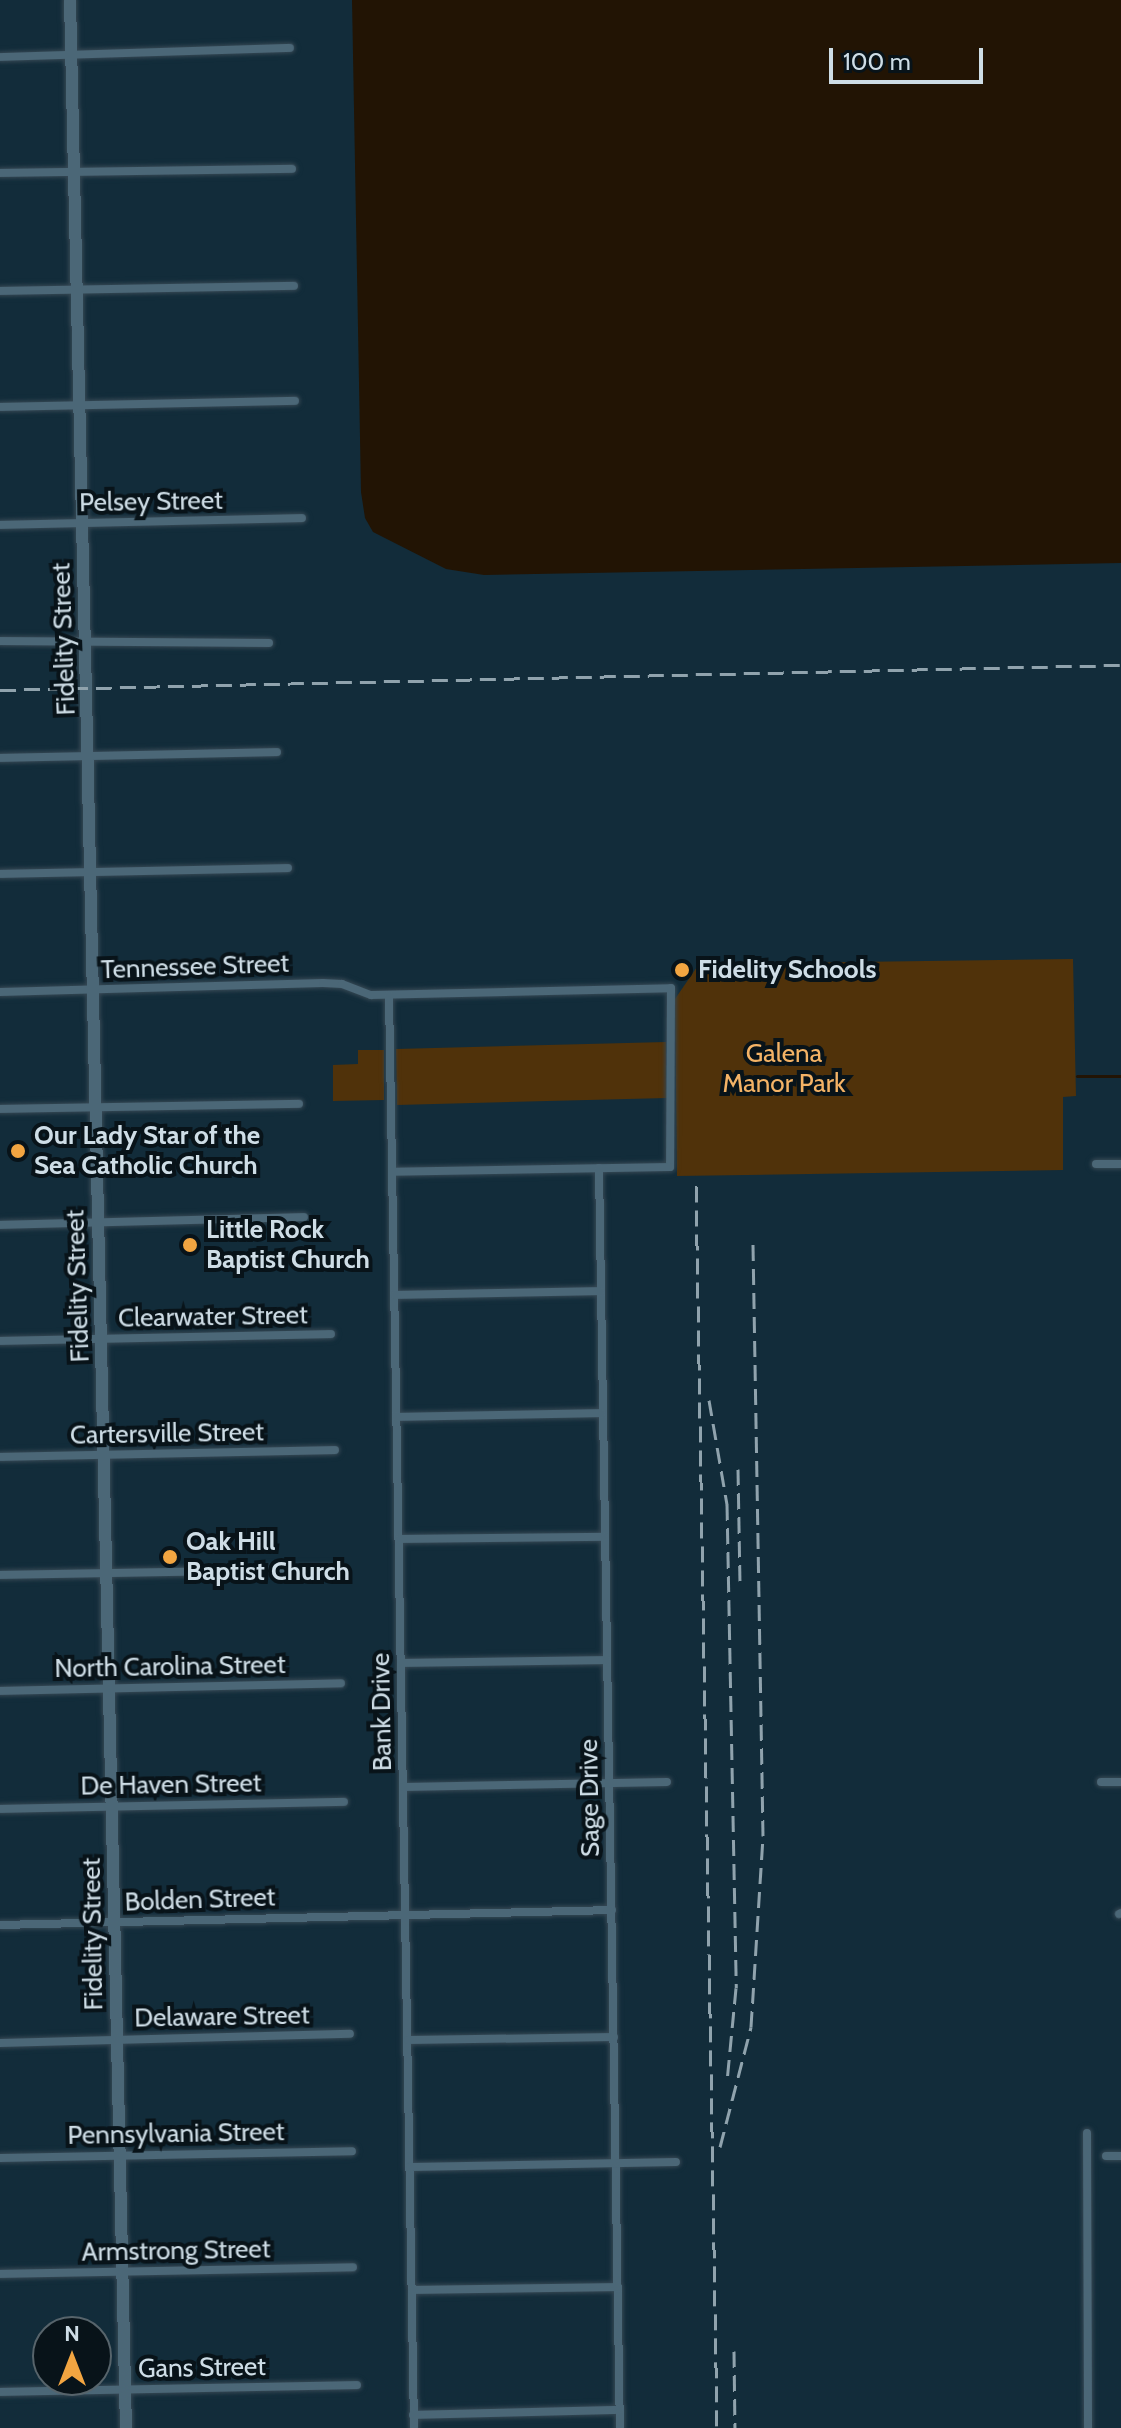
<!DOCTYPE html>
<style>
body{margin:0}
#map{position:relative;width:1121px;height:2428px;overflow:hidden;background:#122c3a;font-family:Cabin,sans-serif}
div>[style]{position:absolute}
.green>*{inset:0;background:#50320a}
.water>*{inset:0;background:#221404}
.stream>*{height:3px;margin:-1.5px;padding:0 1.5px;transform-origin:1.5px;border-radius:1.5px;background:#221404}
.roads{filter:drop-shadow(0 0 2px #364854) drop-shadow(0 0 2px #364854)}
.street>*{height:8px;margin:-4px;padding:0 4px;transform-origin:4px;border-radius:4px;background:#4b6777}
.secondary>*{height:12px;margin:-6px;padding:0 6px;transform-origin:6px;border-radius:6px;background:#4b6777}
.rail>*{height:3px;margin-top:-1.5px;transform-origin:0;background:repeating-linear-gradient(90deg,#90a3ad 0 16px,transparent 0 24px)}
.dots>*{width:22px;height:22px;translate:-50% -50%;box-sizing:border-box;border:4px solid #081319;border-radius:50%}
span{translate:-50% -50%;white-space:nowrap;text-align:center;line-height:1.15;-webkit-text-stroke:8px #081319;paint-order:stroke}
.street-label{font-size:26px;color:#cedde6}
.poi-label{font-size:26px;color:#cedde6;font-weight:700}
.left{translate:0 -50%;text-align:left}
.park-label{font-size:26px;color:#f4b366}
.north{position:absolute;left:32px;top:2316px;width:80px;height:80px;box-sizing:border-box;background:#081319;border:2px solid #57646b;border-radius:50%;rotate:0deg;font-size:22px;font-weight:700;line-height:32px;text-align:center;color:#cedde6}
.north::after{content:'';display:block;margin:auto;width:28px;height:36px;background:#f2a541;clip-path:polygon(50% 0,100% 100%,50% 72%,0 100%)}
.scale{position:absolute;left:829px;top:48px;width:154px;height:36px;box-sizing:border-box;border:4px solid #cedde6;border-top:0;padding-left:10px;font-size:24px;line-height:28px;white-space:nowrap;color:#cedde6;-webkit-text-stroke:6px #081319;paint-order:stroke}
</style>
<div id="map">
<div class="green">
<i style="clip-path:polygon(1073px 959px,1076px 1096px,1063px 1097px,1063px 1170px,677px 1176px,675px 999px,699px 964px)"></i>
<i style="clip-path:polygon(666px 1042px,667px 1098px,397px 1105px,396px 1049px)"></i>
<i style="clip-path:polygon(358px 1050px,384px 1050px,384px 1100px,333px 1101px,333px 1065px,358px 1064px)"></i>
</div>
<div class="water">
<i style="clip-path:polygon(352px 0,1121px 0,1121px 563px,484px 575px,446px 569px,373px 532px,365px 518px,361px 492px)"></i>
</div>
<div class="stream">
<i style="left:1077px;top:1076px;width:44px"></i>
</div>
<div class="roads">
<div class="street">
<i style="left:0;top:57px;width:290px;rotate:-1.8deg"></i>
<i style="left:0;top:173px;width:292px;rotate:-0.8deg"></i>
<i style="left:0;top:291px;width:294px;rotate:-1deg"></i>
<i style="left:0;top:407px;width:295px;rotate:-1.2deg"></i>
<i style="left:0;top:525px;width:302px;rotate:-1.3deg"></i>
<i style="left:0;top:641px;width:269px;rotate:0.4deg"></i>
<i style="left:0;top:758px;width:277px;rotate:-1.2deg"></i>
<i style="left:0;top:874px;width:288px;rotate:-1.2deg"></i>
<i style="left:0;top:992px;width:323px;rotate:-1.6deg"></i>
<i style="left:323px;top:983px;width:19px;rotate:3deg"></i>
<i style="left:342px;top:984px;width:31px;rotate:21deg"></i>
<i style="left:371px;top:995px;width:300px;rotate:-1.3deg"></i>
<i style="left:671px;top:988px;width:179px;rotate:90.3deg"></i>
<i style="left:670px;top:1167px;width:277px;rotate:179deg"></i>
<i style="left:389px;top:995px;width:1433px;rotate:89deg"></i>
<i style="left:0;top:1109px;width:299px;rotate:-1deg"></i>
<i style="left:1096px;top:1164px;width:25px"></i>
<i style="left:599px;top:1168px;width:1260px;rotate:89.05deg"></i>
<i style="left:0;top:1225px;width:304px;rotate:-1.5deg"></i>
<i style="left:395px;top:1295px;width:206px;rotate:-1.1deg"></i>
<i style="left:0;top:1341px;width:331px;rotate:-1.2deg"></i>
<i style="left:396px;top:1417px;width:206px;rotate:-1.1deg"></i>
<i style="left:0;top:1457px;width:335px;rotate:-1.2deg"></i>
<i style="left:399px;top:1539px;width:206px;rotate:-0.6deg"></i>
<i style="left:0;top:1575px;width:338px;rotate:-1deg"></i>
<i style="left:401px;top:1663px;width:206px;rotate:-0.8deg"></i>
<i style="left:0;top:1691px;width:341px;rotate:-1.3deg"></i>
<i style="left:1101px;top:1782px;width:20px"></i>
<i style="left:403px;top:1787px;width:264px;rotate:-1.1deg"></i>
<i style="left:0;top:1809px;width:344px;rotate:-1.2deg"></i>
<i style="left:1119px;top:1914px;width:2px;rotate:-27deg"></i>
<i style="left:0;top:1925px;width:612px;rotate:-1.4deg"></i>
<i style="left:408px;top:2040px;width:206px;rotate:-0.8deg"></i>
<i style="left:0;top:2043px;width:350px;rotate:-1.5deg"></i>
<i style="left:1087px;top:2133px;width:295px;rotate:89.8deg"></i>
<i style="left:1106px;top:2156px;width:15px"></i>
<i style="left:0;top:2158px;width:352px;rotate:-1.1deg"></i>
<i style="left:410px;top:2167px;width:266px;rotate:-1.1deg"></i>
<i style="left:0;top:2274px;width:353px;rotate:-1.1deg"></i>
<i style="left:412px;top:2290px;width:206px;rotate:-0.8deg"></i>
<i style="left:0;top:2392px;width:357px;rotate:-1.1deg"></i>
<i style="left:413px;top:2415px;width:207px;rotate:-1.4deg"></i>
</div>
<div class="secondary">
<i style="left:70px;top:0;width:2429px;rotate:88.68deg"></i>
</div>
</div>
<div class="rail">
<i style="left:0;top:690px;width:1121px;rotate:-1.28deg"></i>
<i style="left:696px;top:1186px;width:1242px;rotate:89.03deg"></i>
<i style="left:709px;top:1400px;width:106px;rotate:80.2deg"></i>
<i style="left:727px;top:1504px;width:484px;rotate:88.9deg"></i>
<i style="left:736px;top:1988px;width:93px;rotate:95.5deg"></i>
<i style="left:738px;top:1469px;width:112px;rotate:89deg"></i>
<i style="left:720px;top:2147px;width:124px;rotate:-75.5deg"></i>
<i style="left:751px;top:2027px;width:191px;rotate:-86.4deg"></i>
<i style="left:763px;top:1836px;width:592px;rotate:-90.97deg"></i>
<i style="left:734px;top:2351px;width:77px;rotate:89.3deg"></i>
</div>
<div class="dots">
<i style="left:682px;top:970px;background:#f2a541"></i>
<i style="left:18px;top:1151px;background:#f2a541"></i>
<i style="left:190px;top:1245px;background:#f2a541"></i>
<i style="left:170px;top:1557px;background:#f2a541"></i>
</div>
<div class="street-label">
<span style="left:151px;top:502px;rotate:-1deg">Pelsey Street</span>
<span style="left:64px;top:639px;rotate:-92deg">Fidelity Street</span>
<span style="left:195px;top:967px;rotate:-2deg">Tennessee Street</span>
<span style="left:78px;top:1286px;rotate:-92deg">Fidelity Street</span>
<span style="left:213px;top:1317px;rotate:-1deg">Clearwater Street</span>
<span style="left:167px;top:1434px;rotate:-1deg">Cartersville Street</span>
<span style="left:170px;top:1667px;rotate:-1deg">North Carolina Street</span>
<span style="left:382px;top:1712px;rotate:-91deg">Bank Drive</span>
<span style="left:171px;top:1785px;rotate:-1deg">De Haven Street</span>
<span style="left:590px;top:1798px;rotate:-91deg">Sage Drive</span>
<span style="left:200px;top:1900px;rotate:-2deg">Bolden Street</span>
<span style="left:93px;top:1934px;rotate:-91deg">Fidelity Street</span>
<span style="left:222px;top:2017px;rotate:-1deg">Delaware Street</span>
<span style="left:176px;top:2134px;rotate:-1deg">Pennsylvania Street</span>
<span style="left:176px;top:2251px;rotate:-1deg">Armstrong Street</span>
<span style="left:202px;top:2368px;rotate:-1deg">Gans Street</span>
</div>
<div class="poi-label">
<span class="left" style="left:698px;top:970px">Fidelity Schools</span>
<span class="left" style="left:34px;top:1151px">Our Lady Star of the<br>Sea Catholic Church</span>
<span class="left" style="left:206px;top:1245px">Little Rock<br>Baptist Church</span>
<span class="left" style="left:186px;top:1557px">Oak Hill<br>Baptist Church</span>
</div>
<div class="park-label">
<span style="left:784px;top:1069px">Galena<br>Manor Park</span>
</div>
<div class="north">N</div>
<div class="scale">100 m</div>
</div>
